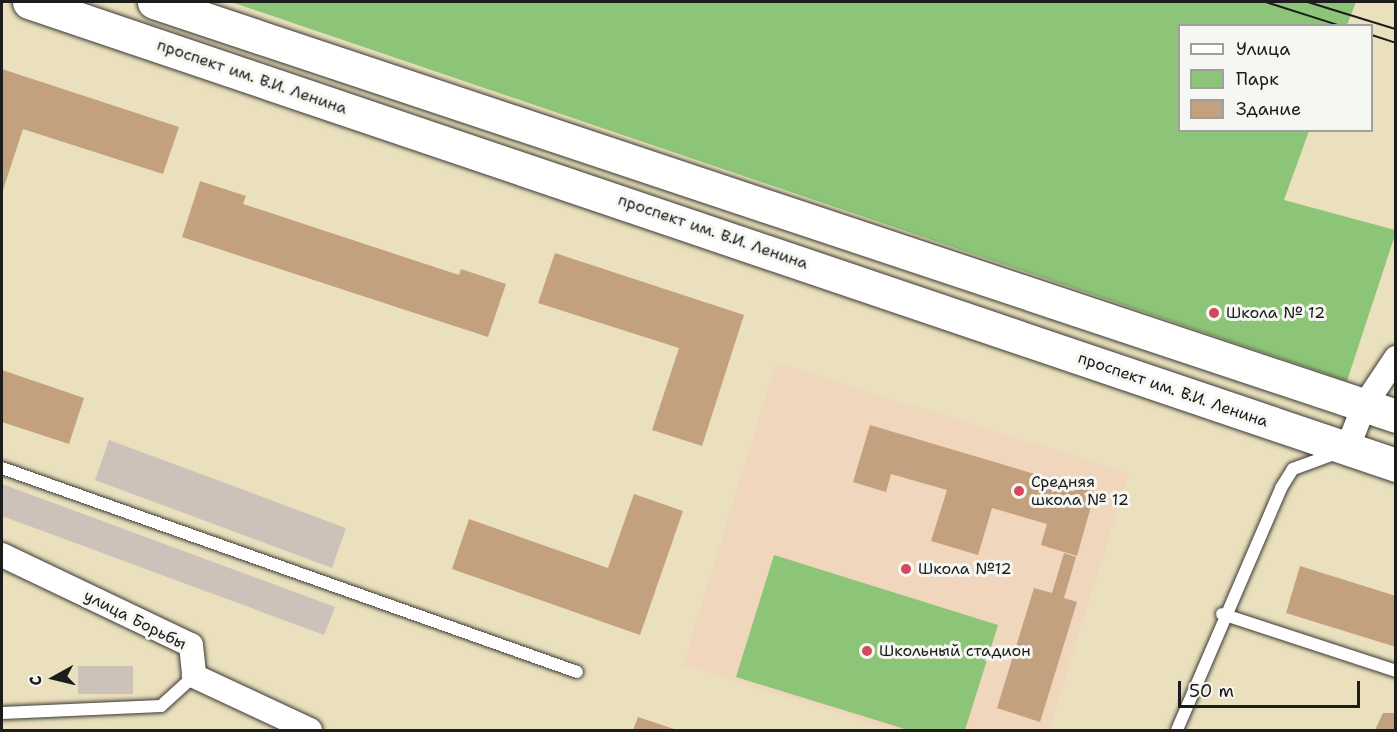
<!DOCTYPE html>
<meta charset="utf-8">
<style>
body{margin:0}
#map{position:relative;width:1397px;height:732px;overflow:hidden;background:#eae0bd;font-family:"Shantell Sans",sans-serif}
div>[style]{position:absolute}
.built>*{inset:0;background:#efd6bc}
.industrial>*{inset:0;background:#cdc2b9}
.green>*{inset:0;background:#8dc578}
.building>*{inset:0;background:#c4a17e}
.roads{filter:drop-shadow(0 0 2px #3b3934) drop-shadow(0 0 2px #3b3934)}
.lane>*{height:12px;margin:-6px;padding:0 6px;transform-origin:6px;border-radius:6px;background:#fff}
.street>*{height:24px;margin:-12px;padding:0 12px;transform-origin:12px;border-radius:12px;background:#fff}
.primary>*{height:33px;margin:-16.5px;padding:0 16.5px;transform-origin:16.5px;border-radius:16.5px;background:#fff}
.tram>*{height:1.5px;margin:-0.75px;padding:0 0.75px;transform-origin:0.75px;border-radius:0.75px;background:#1c1c1c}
.dots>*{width:16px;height:16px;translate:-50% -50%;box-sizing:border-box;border:3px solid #f6f6f2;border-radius:50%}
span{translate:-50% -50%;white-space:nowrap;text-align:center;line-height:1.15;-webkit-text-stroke:6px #f6f6f2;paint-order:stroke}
.street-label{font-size:16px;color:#1c1c1c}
.poi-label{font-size:16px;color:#1c1c1c}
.left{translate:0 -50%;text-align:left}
.frame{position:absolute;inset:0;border:3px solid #1c1c1c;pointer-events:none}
.legend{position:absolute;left:1178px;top:24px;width:195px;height:108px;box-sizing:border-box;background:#f6f6f2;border:2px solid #9f9f9c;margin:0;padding:8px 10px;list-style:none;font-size:18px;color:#1c1c1c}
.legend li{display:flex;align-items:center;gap:12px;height:30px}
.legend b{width:30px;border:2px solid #9f9f9c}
.north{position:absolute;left:24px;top:648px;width:60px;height:60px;-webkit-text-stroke:4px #f6f6f2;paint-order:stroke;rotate:262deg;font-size:16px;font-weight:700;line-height:24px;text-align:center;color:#1c1c1c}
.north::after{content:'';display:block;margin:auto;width:21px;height:27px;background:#1c1c1c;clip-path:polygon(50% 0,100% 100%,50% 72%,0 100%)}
.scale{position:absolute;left:1178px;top:681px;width:182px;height:27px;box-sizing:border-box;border:3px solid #1c1c1c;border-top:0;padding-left:8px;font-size:18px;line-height:21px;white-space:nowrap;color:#1c1c1c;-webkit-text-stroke:4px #f6f6f2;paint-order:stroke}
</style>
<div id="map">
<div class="built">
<i style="clip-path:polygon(776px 363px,1129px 473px,1049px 730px,894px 730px,683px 665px)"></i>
</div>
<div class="industrial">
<i style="clip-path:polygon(109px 440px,346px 528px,332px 568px,95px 480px)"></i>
<i style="clip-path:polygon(2px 484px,335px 607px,324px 635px,2px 516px)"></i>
<i style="clip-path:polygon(78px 666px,133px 666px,133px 694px,78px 694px)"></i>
</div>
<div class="green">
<i style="clip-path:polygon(231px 2px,1356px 2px,1347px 25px,1180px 26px,1180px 130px,1309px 131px,1284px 200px,1395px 230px,1395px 235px,1347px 381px)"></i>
<i style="clip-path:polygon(774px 555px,998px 625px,965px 730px,908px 730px,736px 677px)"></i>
</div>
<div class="building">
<i style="clip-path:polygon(2px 69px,179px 127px,163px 174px,23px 129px,2px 193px)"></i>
<i style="clip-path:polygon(200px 181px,246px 196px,243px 204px,459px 275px,461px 269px,506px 284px,488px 337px,182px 237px)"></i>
<i style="clip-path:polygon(555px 253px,744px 315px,702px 446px,652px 430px,679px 348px,538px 303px)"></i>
<i style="clip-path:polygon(2px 370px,84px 398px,69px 444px,2px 422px)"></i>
<i style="clip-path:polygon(870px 425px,1095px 492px,1077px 556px,1041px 545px,1047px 524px,992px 508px,978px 555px,931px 541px,947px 490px,891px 474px,886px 492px,853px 482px)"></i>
<i style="clip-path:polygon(634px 494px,683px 511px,640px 635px,452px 569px,469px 519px,608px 568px)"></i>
<i style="clip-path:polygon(1064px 553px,1076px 557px,1064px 598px,1077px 602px,1040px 722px,997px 708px,1034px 588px,1052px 593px)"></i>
<i style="clip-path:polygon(1300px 566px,1396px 596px,1396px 647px,1286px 613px)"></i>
<i style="clip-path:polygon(1383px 713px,1396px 713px,1396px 730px,1375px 730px)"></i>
<i style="clip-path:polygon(638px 717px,677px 730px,633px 730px)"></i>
</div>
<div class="roads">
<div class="lane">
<i style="left:2px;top:468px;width:610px;rotate:19.53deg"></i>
<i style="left:1222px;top:614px;width:183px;rotate:18.1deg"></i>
<i style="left:2px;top:713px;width:159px;rotate:-2.5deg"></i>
<i style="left:161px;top:706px;width:45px;rotate:-42.3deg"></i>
<i style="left:1177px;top:730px;width:263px;rotate:-66.7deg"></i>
<i style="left:1281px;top:488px;width:22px;rotate:-58deg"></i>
<i style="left:1293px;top:469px;width:47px;rotate:-20deg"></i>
</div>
<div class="street">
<i style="left:1347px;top:449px;width:46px;rotate:-68.4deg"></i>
<i style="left:1364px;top:406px;width:58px;rotate:-56.3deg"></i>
<i style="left:2px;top:555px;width:209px;rotate:25.5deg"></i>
<i style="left:191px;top:645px;width:31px;rotate:84deg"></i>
<i style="left:194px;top:676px;width:128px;rotate:25deg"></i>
</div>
<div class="primary">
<i style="left:29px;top:2px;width:1443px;rotate:18.71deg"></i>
<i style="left:154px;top:2px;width:1309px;rotate:18.43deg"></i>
</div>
</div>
<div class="tram">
<i style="left:1266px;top:2px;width:79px;rotate:17.7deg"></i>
<i style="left:1308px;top:2px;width:92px;rotate:17.1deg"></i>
<i style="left:1372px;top:35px;width:25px;rotate:18deg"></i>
</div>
<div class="dots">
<i style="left:1214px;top:313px;background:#d1495b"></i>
<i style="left:1019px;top:491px;background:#d1495b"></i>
<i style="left:906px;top:569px;background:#d1495b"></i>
<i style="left:867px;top:651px;background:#d1495b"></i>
</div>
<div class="street-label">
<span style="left:252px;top:77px;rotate:19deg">проспект им. В.И. Ленина</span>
<span style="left:713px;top:232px;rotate:19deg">проспект им. В.И. Ленина</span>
<span style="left:1173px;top:390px;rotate:19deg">проспект им. В.И. Ленина</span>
<span style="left:135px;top:620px;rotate:27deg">улица Борьбы</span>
</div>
<div class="poi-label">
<span class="left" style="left:1226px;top:313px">Школа № 12</span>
<span class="left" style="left:1031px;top:491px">Средняя<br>школа № 12</span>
<span class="left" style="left:918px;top:569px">Школа №12</span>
<span class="left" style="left:879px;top:651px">Школьный стадион</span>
</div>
<div class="frame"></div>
<ul class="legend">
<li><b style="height:8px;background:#fff"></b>Улица</li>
<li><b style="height:16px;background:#8dc578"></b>Парк</li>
<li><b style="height:16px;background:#c4a17e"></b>Здание</li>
</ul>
<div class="north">С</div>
<div class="scale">50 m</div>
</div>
